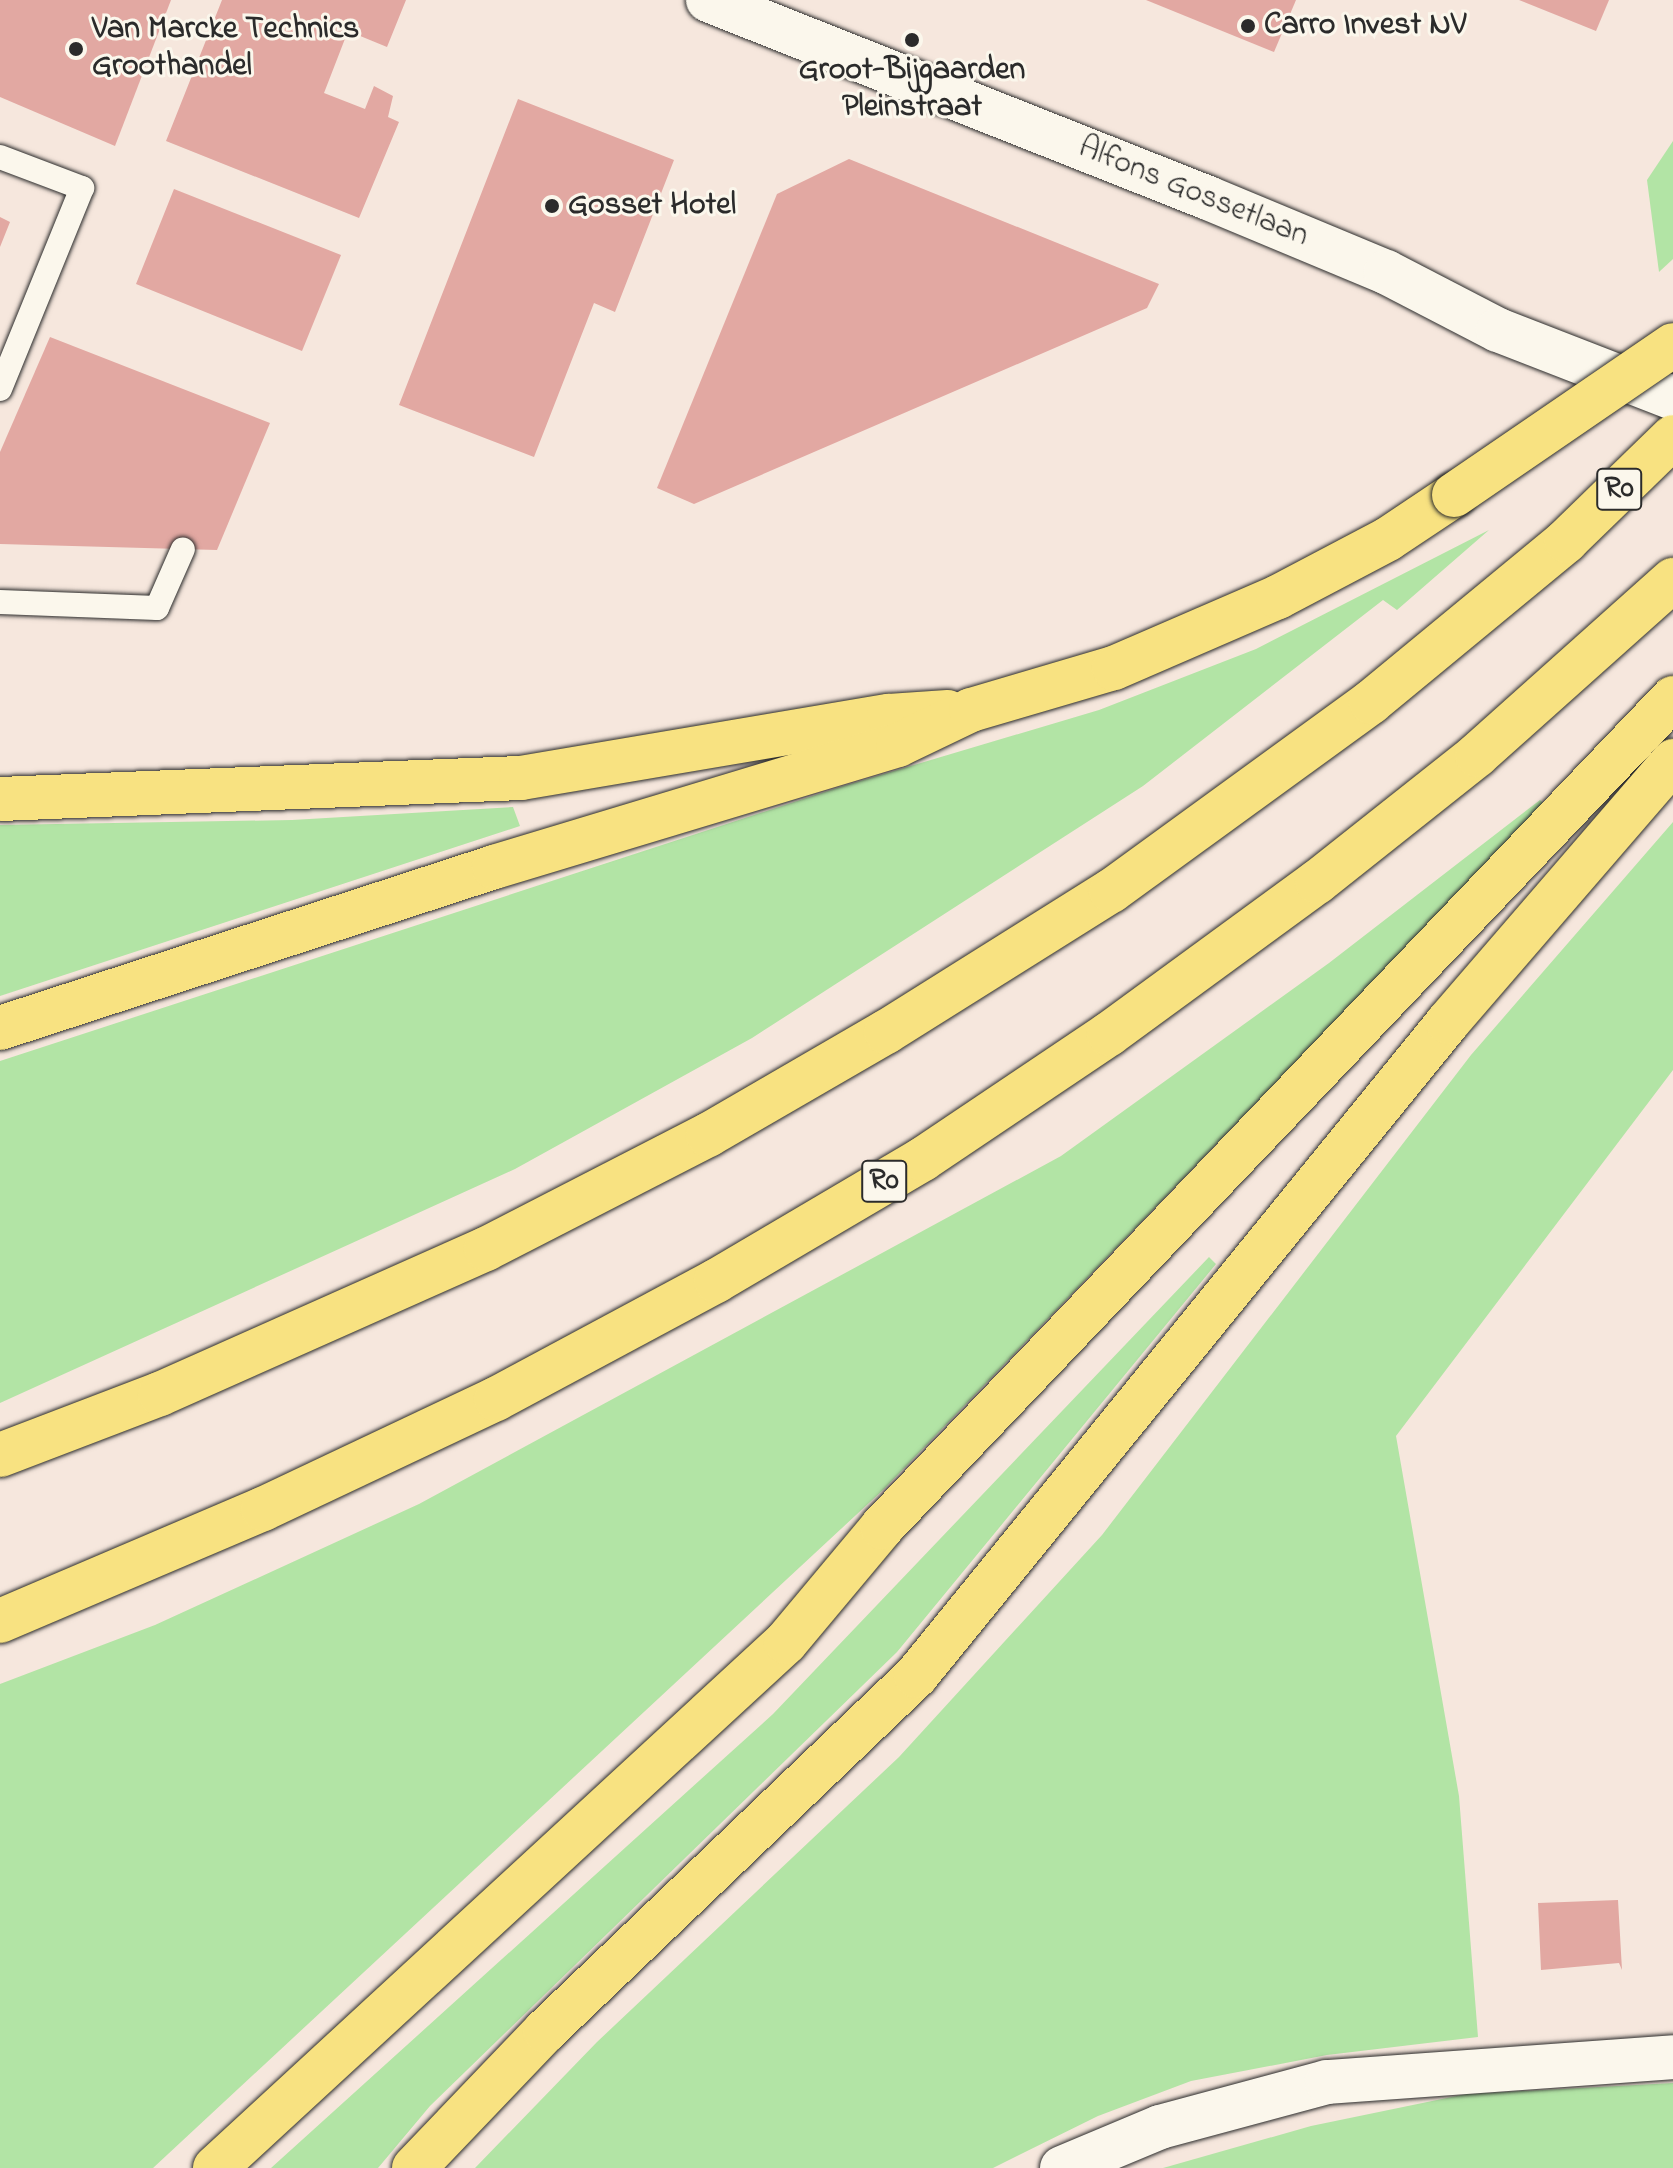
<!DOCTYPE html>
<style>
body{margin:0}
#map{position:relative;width:1673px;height:2168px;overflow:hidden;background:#f6e7dd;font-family:"Indie Flower",sans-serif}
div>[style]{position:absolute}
.green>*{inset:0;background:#b2e4a5}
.building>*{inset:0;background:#e2a8a2}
.roads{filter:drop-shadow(0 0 2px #2b2b2b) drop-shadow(0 0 2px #2b2b2b)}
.service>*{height:24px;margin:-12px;padding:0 12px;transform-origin:12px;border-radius:12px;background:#fbf7ec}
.minor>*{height:44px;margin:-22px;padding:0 22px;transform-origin:22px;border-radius:22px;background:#fbf7ec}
.tertiary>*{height:44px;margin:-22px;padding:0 22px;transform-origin:22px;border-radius:22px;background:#fbf7ec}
.motorway>*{height:44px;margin:-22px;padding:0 22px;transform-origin:22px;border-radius:22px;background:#f8e281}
.bridges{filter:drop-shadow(0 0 2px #2b2b2b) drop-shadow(0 0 2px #2b2b2b)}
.motorway-bridge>*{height:44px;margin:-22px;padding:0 22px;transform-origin:22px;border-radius:22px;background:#f8e281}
.dots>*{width:22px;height:22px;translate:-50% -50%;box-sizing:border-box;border:4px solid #fbf7ec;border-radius:50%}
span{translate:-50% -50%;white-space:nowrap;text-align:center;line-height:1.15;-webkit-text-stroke:6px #fbf7ec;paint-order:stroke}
.shield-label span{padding:2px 6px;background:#fbf7ec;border:2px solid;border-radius:6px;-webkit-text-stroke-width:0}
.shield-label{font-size:30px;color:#2b2b2b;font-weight:700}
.poi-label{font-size:32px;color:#2b2b2b;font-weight:700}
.left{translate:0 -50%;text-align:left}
.street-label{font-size:32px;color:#2b2b2b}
</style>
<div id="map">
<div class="green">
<i style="clip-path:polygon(1673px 141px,1673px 259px,1659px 272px,1647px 180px)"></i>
<i style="clip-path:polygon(1489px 530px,1397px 610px,1383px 600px,1143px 786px,752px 1038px,515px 1169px,0 1403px,0 1061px,840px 787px,1099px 710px,1256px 649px)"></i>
<i style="clip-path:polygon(1540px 800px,1544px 804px,884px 1489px,153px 2168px,0 2168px,0 1684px,155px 1625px,419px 1504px,1061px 1156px,1329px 963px)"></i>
<i style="clip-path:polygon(513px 807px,520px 826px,0 996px,0 825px,292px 820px)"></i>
<i style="clip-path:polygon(1673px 822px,1673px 1070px,1396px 1436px,1459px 1796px,1478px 2037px,1327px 2055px,1191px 2081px,1098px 2116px,993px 2168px,475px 2168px,597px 2042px,899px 1757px,1102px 1535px,1471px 1055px)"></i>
<i style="clip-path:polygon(1209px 1257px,1216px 1264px,897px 1652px,430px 2106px,378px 2168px,271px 2168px,773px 1714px)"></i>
<i style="clip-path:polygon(1673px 2083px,1673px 2168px,1163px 2168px,1311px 2126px,1466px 2094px)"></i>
</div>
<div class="building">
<i style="clip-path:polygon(0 0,171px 0,115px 146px,0 97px)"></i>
<i style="clip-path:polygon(222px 0,406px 0,387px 47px,348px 31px,324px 93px,365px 109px,374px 86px,393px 96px,388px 117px,399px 122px,359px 218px,166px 141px)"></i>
<i style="clip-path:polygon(1146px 0,1296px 0,1274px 52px)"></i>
<i style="clip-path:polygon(1519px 0,1609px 0,1596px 31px)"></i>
<i style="clip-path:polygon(518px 99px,674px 160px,615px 312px,594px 303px,534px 457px,399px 405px)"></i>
<i style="clip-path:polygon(849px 159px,1159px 284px,1147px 308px,694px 504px,657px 488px,777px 194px)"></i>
<i style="clip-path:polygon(174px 189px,341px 255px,302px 351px,136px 284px)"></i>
<i style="clip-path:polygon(0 217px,10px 222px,0 247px)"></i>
<i style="clip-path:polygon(50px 337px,270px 423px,217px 550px,0 544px,0 452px)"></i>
<i style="clip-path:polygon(1618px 1900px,1622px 1970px,1619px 1963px,1541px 1970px,1538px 1903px)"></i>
</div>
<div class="roads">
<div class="service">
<i style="left:0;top:157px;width:88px;rotate:20.7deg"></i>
<i style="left:82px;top:188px;width:217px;rotate:112.2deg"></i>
<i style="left:0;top:602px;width:157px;rotate:2.2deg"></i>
<i style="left:157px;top:608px;width:64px;rotate:-66.2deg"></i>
</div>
<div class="minor">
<i style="left:1062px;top:2168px;width:106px;rotate:-22.7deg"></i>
<i style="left:1160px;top:2127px;width:173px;rotate:-15.1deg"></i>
<i style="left:1327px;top:2082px;width:347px;rotate:-4.1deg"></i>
</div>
<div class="tertiary">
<i style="left:708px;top:0;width:538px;rotate:21.6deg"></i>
<i style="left:1208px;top:198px;width:193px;rotate:22.6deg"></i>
<i style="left:1386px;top:272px;width:126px;rotate:27.4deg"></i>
<i style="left:1498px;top:330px;width:188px;rotate:21.2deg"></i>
</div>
<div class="motorway">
<i style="left:0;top:799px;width:521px;rotate:-2.31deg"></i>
<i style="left:521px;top:778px;width:373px;rotate:-9.6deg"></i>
<i style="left:889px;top:716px;width:59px;rotate:-3.9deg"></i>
<i style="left:0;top:1028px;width:520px;rotate:-18.05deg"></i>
<i style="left:494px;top:867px;width:422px;rotate:-16.8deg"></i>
<i style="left:898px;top:745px;width:81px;rotate:-25.6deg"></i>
<i style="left:971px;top:710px;width:149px;rotate:-16.4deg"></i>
<i style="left:1114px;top:668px;width:179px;rotate:-23.4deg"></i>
<i style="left:1278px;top:597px;width:124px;rotate:-27.8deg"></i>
<i style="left:1388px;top:539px;width:79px;rotate:-33.7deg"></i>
<i style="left:0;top:1455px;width:171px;rotate:-20.9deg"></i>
<i style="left:160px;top:1394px;width:357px;rotate:-24deg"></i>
<i style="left:486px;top:1249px;width:250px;rotate:-27.2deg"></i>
<i style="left:708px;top:1135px;width:206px;rotate:-30.1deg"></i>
<i style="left:886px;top:1032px;width:266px;rotate:-32.1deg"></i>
<i style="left:1111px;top:891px;width:321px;rotate:-36deg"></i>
<i style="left:1371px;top:702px;width:253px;rotate:-39.5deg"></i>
<i style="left:1566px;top:541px;width:149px;rotate:-44.2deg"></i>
<i style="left:0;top:1621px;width:286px;rotate:-23.1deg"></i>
<i style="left:263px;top:1509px;width:258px;rotate:-25.3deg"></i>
<i style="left:496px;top:1399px;width:250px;rotate:-28.2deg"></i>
<i style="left:716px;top:1281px;width:240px;rotate:-30.5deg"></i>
<i style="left:923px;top:1159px;width:224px;rotate:-33.9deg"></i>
<i style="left:1109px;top:1034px;width:258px;rotate:-36.2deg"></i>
<i style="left:1317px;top:882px;width:204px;rotate:-38.4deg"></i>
<i style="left:1477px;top:755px;width:263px;rotate:-41.8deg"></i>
<i style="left:215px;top:2168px;width:776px;rotate:-42.65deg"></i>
<i style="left:786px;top:1642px;width:150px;rotate:-50.1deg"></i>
<i style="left:882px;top:1527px;width:1146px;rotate:-46.34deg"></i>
<i style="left:414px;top:2168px;width:190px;rotate:-46.3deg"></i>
<i style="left:545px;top:2031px;width:513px;rotate:-43.74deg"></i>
<i style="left:916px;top:1676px;width:843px;rotate:-50.87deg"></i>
<i style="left:1448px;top:1022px;width:345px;rotate:-49.2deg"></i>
</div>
</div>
<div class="bridges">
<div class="motorway-bridge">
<i style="left:1454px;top:495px;width:265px;rotate:-34.4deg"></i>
</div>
</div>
<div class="dots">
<i style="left:1248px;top:26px;background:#2b2b2b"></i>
<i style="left:912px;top:40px;background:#2b2b2b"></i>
<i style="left:76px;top:49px;background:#2b2b2b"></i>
<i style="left:552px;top:206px;background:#2b2b2b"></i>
</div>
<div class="shield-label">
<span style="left:1619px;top:489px">R0</span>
<span style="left:884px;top:1181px">R0</span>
</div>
<div class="poi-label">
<span class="left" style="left:1264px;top:26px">Carro Invest NV</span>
<span class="left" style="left:92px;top:49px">Van Marcke Technics<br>Groothandel</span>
<span style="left:912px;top:90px">Groot-Bijgaarden<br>Pleinstraat</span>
<span class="left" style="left:568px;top:206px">Gosset Hotel</span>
</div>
<div class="street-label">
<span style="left:1193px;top:193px;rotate:22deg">Alfons Gossetlaan</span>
</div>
</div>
